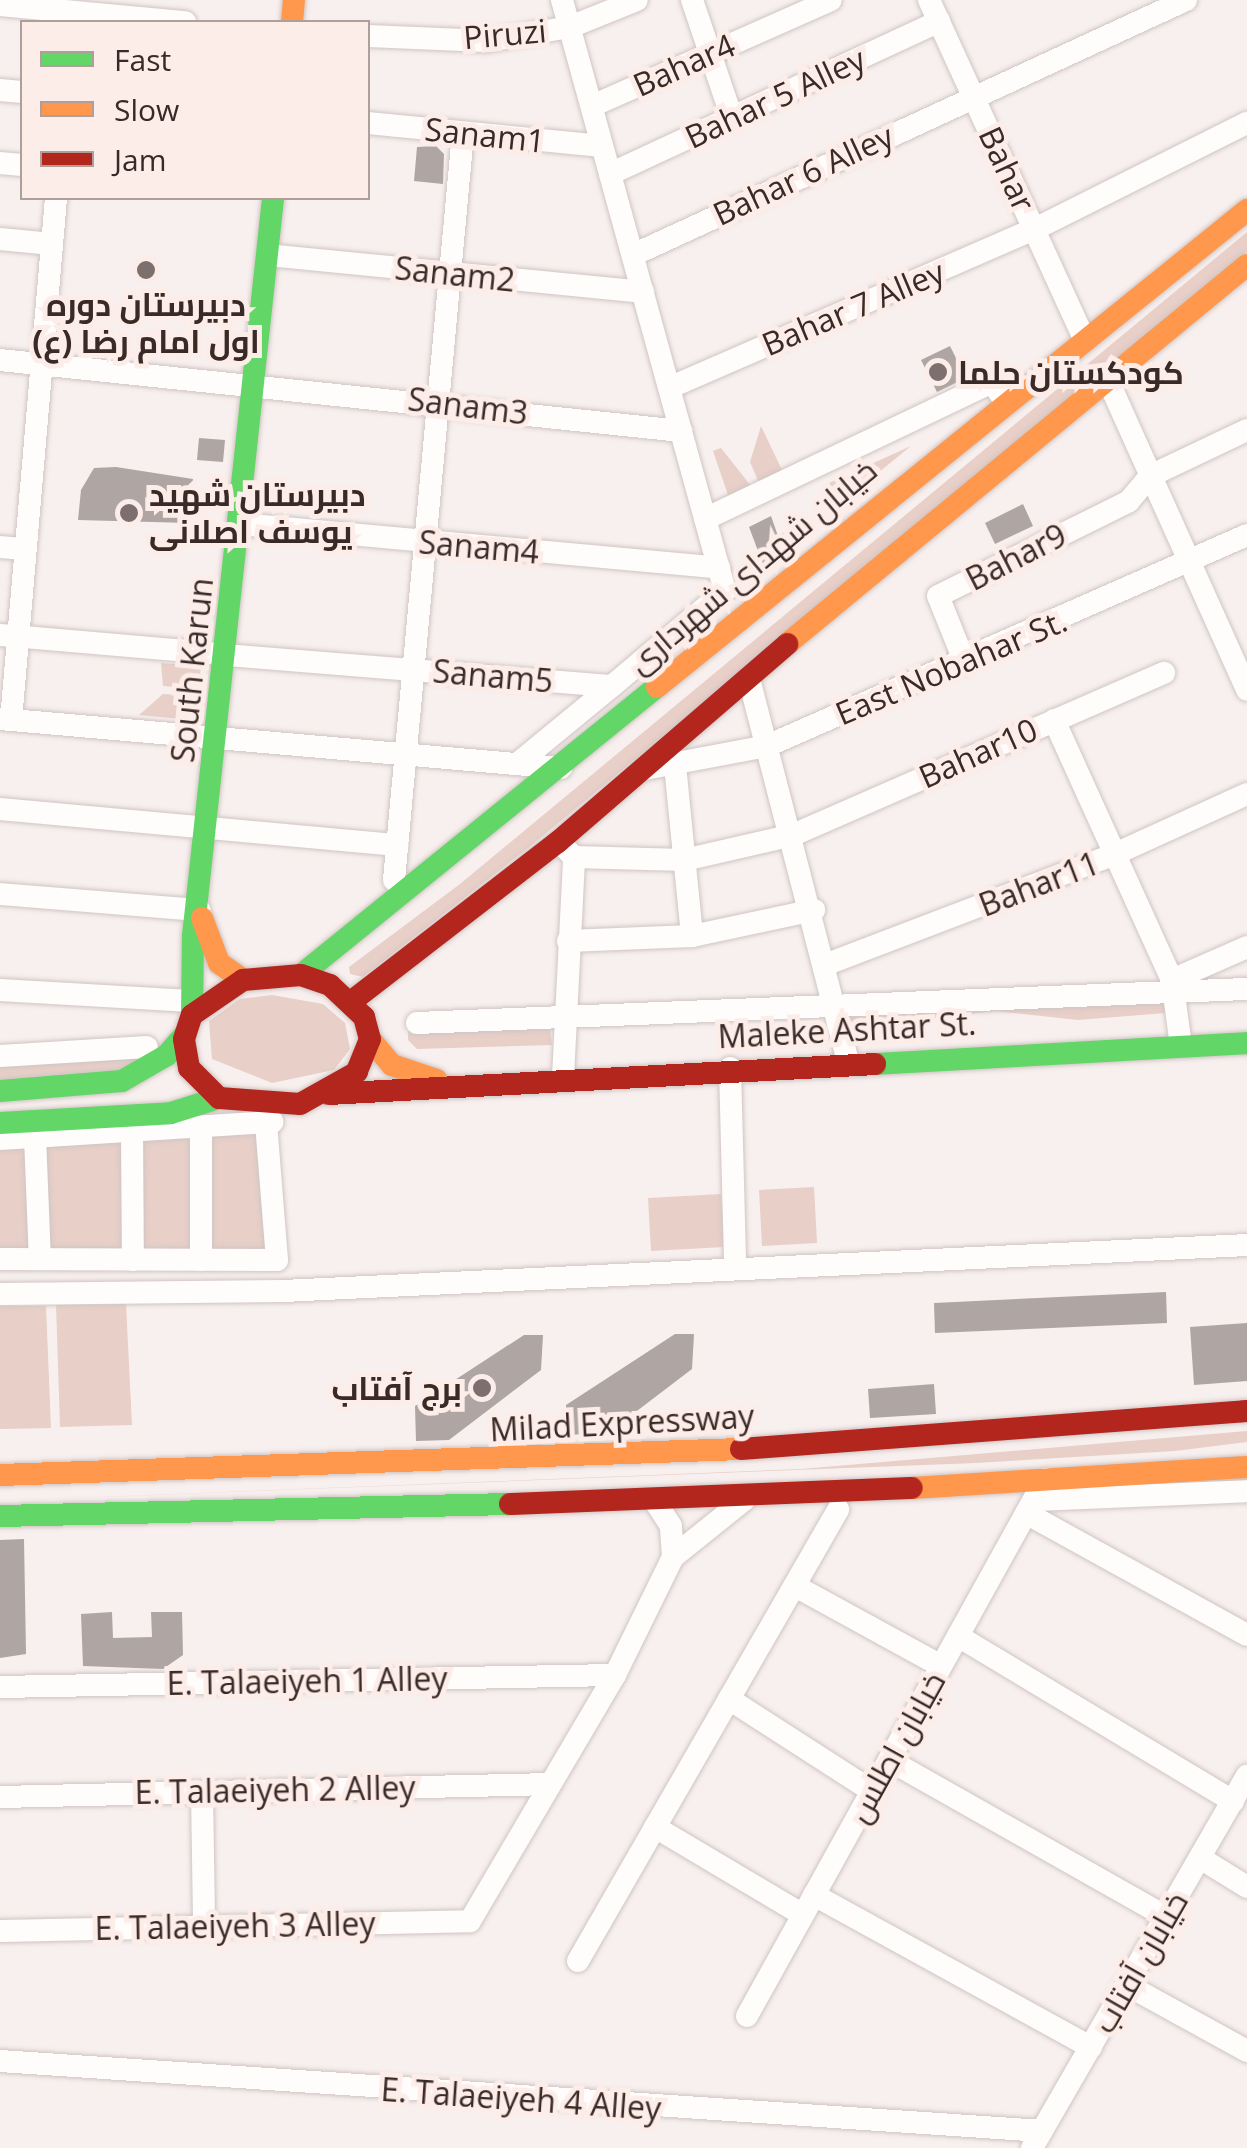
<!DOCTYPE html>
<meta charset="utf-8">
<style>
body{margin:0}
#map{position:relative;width:1247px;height:2148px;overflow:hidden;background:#f8f0ee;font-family:"Open Sans",Cairo,sans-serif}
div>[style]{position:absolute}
.green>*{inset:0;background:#e8cfc8}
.building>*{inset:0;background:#afa5a2}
.roads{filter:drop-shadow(0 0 2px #cfc5c3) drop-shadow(0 0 2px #cfc5c3)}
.street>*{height:22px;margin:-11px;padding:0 11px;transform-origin:11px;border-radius:11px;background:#fefdfc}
.fast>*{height:22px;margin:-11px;padding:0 11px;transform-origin:11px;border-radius:11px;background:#63d668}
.slow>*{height:22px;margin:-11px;padding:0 11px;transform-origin:11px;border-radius:11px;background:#ff974d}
.jam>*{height:22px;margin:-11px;padding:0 11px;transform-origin:11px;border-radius:11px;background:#b3261e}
.dots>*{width:28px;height:28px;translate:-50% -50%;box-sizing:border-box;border:5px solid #fdede9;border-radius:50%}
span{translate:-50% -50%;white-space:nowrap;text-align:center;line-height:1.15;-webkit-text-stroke:10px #fdede9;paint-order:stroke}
.street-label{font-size:32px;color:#392a27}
.poi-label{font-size:32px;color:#392a27;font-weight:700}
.left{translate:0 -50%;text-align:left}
.right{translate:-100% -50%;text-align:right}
.legend{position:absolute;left:20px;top:20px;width:350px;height:180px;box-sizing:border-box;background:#fdede9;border:2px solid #af9f9b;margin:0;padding:12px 18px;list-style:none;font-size:30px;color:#392a27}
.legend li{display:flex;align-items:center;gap:20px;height:50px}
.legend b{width:50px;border:2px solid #af9f9b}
</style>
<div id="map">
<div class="green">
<i style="clip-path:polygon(1247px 232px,1247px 252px,533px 844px,363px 977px,350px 974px,349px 967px,460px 884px)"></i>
<i style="clip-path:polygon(761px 426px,782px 470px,759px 483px,750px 462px)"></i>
<i style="clip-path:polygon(911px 446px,840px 504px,829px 483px)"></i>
<i style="clip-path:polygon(721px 448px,751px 486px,729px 498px,713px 451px)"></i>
<i style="clip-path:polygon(161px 663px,201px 666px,199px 689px,163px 686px)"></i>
<i style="clip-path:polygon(163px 694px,197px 696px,180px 719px,139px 715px)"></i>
<i style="clip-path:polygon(272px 995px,323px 1004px,345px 1023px,350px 1049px,334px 1070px,272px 1083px,212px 1059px,209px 1021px,240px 999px)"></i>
<i style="clip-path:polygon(1165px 998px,1165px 1013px,1078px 1020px,995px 1011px,849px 1028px,847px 1014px)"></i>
<i style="clip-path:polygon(550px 1027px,552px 1045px,417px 1049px,408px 1040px,408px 1031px)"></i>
<i style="clip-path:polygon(142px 1057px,115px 1077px,0 1088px,0 1064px)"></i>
<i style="clip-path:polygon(263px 1127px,274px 1257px,204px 1257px,204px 1131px)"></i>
<i style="clip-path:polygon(198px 1130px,199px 1257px,135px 1257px,135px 1134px)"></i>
<i style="clip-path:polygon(131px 1134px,130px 1257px,42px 1257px,38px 1140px)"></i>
<i style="clip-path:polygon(32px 1140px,38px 1257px,0 1256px,0 1142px)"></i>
<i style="clip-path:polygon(814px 1187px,817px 1243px,762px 1246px,759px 1190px)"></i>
<i style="clip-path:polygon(721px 1194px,724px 1247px,651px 1251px,648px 1198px)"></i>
<i style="clip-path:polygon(126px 1304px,132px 1425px,60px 1427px,56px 1305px)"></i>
<i style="clip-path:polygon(0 1306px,46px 1306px,51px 1428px,0 1429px)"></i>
<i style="clip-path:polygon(1247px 1431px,1247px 1442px,1175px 1451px,976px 1463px,0 1501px,801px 1469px)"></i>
</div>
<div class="building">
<i style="clip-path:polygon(436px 146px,444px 154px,443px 184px,414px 181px,417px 147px)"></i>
<i style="clip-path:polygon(950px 346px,966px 378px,937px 392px,921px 360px)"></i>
<i style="clip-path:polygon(199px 438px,225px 440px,223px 462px,197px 460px)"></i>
<i style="clip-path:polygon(116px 467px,193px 479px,190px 523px,78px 520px,81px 490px,94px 468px)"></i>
<i style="clip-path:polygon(1023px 504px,1033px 526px,995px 544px,985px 523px)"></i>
<i style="clip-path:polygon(771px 516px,778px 536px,789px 529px,796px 546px,764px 567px,749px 527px)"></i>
<i style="clip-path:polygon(1166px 1292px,1167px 1323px,935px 1333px,934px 1303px)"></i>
<i style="clip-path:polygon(1247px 1323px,1247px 1381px,1194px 1385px,1190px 1327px)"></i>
<i style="clip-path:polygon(675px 1334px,694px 1334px,692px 1369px,608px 1433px,567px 1435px,566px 1405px)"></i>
<i style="clip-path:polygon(524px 1335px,543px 1335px,541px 1370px,449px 1440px,416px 1441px,415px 1406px)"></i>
<i style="clip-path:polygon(934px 1384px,936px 1414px,870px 1418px,868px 1389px)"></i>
<i style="clip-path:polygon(24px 1539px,26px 1654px,0 1658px,0 1540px)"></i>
<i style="clip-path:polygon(112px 1612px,113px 1638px,152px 1637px,151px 1612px,182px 1612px,183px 1655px,163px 1669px,83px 1666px,81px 1614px)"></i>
</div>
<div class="roads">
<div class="street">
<i style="left:692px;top:0;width:125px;rotate:71.3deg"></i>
<i style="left:929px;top:0;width:372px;rotate:65.4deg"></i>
<i style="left:0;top:5px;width:186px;rotate:5.3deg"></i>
<i style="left:368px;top:36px;width:119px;rotate:2.4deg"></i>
<i style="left:487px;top:41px;width:84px;rotate:-9.6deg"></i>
<i style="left:570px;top:27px;width:72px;rotate:-21.9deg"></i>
<i style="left:0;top:90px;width:22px;rotate:5deg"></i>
<i style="left:592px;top:106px;width:261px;rotate:-23.9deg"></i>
<i style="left:368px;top:123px;width:235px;rotate:5.6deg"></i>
<i style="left:0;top:163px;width:22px;rotate:5deg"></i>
<i style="left:610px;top:174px;width:363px;rotate:-24.9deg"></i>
<i style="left:0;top:239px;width:52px;rotate:5.5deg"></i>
<i style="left:267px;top:255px;width:378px;rotate:5.6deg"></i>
<i style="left:633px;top:255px;width:609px;rotate:-24.76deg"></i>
<i style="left:0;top:360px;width:685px;rotate:5.95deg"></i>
<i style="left:1106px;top:376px;width:344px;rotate:65.8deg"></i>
<i style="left:671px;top:387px;width:397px;rotate:-23.5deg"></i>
<i style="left:1035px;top:229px;width:237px;rotate:-26.6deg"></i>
<i style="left:705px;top:519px;width:318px;rotate:-25.5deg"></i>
<i style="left:992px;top:382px;width:23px;rotate:56deg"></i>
<i style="left:240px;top:524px;width:481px;rotate:5.2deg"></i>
<i style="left:0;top:547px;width:25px;rotate:5deg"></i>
<i style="left:0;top:635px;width:210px;rotate:4.9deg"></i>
<i style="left:226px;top:655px;width:387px;rotate:4.6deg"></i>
<i style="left:612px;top:686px;width:148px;rotate:-40.1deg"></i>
<i style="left:725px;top:591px;width:613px;rotate:-105.42deg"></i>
<i style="left:965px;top:663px;width:72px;rotate:-111.9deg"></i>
<i style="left:938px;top:596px;width:213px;rotate:-26.4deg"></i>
<i style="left:1129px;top:501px;width:33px;rotate:-50deg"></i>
<i style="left:1150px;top:476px;width:107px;rotate:-25.4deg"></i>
<i style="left:749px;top:679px;width:395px;rotate:75.5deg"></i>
<i style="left:0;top:719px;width:563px;rotate:4.99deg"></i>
<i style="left:11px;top:720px;width:524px;rotate:-85.07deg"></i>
<i style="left:1054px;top:720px;width:286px;rotate:65.6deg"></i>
<i style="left:1172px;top:980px;width:67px;rotate:82.2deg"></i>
<i style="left:517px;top:764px;width:123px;rotate:-39.4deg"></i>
<i style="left:675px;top:765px;width:172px;rotate:84.3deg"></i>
<i style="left:645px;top:769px;width:124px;rotate:-10.7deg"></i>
<i style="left:767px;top:746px;width:524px;rotate:-23.73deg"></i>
<i style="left:0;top:809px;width:399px;rotate:5.2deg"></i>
<i style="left:574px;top:857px;width:110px;rotate:1.6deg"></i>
<i style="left:684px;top:860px;width:112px;rotate:-12.9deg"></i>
<i style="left:793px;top:835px;width:405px;rotate:-23.6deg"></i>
<i style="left:394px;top:880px;width:750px;rotate:-84.72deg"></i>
<i style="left:0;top:894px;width:200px;rotate:4.6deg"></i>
<i style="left:568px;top:941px;width:124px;rotate:-2.3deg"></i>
<i style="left:692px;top:936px;width:125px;rotate:-12deg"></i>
<i style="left:827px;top:964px;width:306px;rotate:-20.9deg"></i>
<i style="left:1113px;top:855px;width:147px;rotate:-24.5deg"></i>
<i style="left:1172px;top:980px;width:82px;rotate:-23.7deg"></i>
<i style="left:0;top:990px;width:191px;rotate:3.3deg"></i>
<i style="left:417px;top:1023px;width:831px;rotate:-2.35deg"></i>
<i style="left:0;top:1056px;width:147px;rotate:-3.5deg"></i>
<i style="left:730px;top:1068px;width:197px;rotate:88.5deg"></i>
<i style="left:563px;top:1077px;width:220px;rotate:-87.1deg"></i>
<i style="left:574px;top:857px;width:11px;rotate:-135deg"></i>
<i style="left:201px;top:1127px;width:133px;rotate:90deg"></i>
<i style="left:132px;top:1131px;width:129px;rotate:89.6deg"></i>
<i style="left:35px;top:1137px;width:122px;rotate:87.7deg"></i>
<i style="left:0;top:1139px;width:273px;rotate:-3.6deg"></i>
<i style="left:0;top:1259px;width:277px;rotate:0.2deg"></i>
<i style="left:277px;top:1260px;width:137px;rotate:-94.6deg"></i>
<i style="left:0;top:1294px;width:283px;rotate:-0.6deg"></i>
<i style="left:283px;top:1291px;width:965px;rotate:-2.73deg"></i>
<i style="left:1036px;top:1500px;width:211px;rotate:-2.4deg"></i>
<i style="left:1026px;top:1513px;width:252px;rotate:28.9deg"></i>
<i style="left:673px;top:1557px;width:91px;rotate:-38.8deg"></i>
<i style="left:795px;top:1586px;width:166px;rotate:28.7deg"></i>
<i style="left:958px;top:1636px;width:321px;rotate:31deg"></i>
<i style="left:0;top:1687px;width:615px;rotate:-1.12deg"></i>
<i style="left:729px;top:1699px;width:170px;rotate:32.8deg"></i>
<i style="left:889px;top:1760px;width:318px;rotate:29.5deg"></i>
<i style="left:202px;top:1792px;width:134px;rotate:89.1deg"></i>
<i style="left:0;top:1797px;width:550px;rotate:-1.35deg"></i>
<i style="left:655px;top:1827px;width:172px;rotate:30.7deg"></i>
<i style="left:1200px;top:1858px;width:55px;rotate:31.7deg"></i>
<i style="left:814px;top:1895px;width:316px;rotate:28.8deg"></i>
<i style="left:0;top:1931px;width:470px;rotate:-1.2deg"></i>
<i style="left:470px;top:1921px;width:286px;rotate:-59.5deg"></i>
<i style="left:615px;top:1675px;width:131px;rotate:-63.8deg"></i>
<i style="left:673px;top:1557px;width:31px;rotate:-94deg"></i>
<i style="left:671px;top:1526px;width:31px;rotate:-123deg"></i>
<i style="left:578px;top:1961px;width:521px;rotate:-60.04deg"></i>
<i style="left:1127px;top:1985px;width:137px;rotate:28.8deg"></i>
<i style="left:747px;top:2016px;width:614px;rotate:-60.97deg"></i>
<i style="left:0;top:2061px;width:1044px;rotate:3.84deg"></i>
<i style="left:1032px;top:2148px;width:430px;rotate:-60deg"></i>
</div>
<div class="fast">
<i style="left:301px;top:975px;width:458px;rotate:-39deg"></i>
<i style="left:192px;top:1015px;width:79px;rotate:-89.3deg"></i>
<i style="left:193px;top:936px;width:742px;rotate:-83.81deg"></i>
<i style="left:875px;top:1064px;width:373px;rotate:-3.2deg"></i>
<i style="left:0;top:1091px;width:122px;rotate:-4.7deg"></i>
<i style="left:122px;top:1081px;width:52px;rotate:-30deg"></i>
<i style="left:167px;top:1055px;width:28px;rotate:-49deg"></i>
<i style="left:0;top:1123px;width:171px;rotate:-3.3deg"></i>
<i style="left:171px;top:1113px;width:50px;rotate:-17.4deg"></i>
<i style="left:0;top:1516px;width:510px;rotate:-1.35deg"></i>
</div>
<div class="slow">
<i style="left:292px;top:22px;width:22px;rotate:-85deg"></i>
<i style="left:787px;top:644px;width:596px;rotate:-39.49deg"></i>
<i style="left:657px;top:687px;width:759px;rotate:-38.95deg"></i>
<i style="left:202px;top:918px;width:48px;rotate:69.3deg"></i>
<i style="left:219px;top:963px;width:29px;rotate:35deg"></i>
<i style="left:370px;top:1039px;width:34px;rotate:50deg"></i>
<i style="left:392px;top:1065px;width:47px;rotate:18.4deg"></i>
<i style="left:0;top:1475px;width:741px;rotate:-2.01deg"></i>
<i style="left:912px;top:1488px;width:336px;rotate:-3.6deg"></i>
</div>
<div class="jam">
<i style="left:301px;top:975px;width:31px;rotate:19deg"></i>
<i style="left:330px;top:985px;width:47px;rotate:43.3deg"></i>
<i style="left:364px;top:1017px;width:23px;rotate:75deg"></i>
<i style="left:370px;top:1039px;width:35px;rotate:112deg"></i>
<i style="left:357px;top:1072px;width:65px;rotate:150.7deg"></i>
<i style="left:300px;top:1104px;width:81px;rotate:-175.8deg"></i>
<i style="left:219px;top:1098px;width:42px;rotate:-135deg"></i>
<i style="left:189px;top:1068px;width:29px;rotate:-100deg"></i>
<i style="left:184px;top:1039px;width:25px;rotate:-72deg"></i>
<i style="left:192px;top:1015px;width:62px;rotate:-34.5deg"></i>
<i style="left:243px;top:980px;width:58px;rotate:-4.9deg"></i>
<i style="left:352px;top:1001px;width:260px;rotate:-37.7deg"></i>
<i style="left:558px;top:842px;width:303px;rotate:-40.8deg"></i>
<i style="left:329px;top:1094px;width:547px;rotate:-3.14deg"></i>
<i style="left:741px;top:1449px;width:507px;rotate:-4.29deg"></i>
<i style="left:510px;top:1504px;width:402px;rotate:-2.3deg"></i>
</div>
</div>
<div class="dots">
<i style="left:146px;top:270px;background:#7c6f6d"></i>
<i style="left:938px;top:372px;background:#7c6f6d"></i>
<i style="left:129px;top:513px;background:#7c6f6d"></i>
<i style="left:482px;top:1388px;background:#7c6f6d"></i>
</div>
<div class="street-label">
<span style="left:505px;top:34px;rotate:-5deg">Piruzi</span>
<span style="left:684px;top:65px;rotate:-24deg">Bahar4</span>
<span style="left:775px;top:98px;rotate:-25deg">Bahar 5 Alley</span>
<span style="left:485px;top:135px;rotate:6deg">Sanam1</span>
<span style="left:1007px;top:169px;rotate:65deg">Bahar</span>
<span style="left:803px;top:175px;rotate:-25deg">Bahar 6 Alley</span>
<span style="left:455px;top:274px;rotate:6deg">Sanam2</span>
<span style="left:853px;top:308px;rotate:-23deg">Bahar 7 Alley</span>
<span style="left:468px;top:406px;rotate:7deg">Sanam3</span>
<span style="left:479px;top:547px;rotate:5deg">Sanam4</span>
<span style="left:1016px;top:557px;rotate:-27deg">Bahar9</span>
<span style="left:752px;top:566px;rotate:-40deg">خیابان شهدای شهرداری</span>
<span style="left:951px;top:667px;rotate:-23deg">East Nobahar St.</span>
<span style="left:192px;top:670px;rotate:-84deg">South Karun</span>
<span style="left:493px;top:676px;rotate:5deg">Sanam5</span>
<span style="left:978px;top:753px;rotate:-24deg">Bahar10</span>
<span style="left:1039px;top:884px;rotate:-21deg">Bahar11</span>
<span style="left:847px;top:1030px;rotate:-3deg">Maleke Ashtar St.</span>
<span style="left:622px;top:1423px;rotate:-3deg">Milad Expressway</span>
<span style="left:307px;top:1681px;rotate:-1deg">E. Talaeiyeh 1 Alley</span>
<span style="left:896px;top:1747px;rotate:-61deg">خیابان اطلس</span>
<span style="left:275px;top:1790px;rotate:-1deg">E. Talaeiyeh 2 Alley</span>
<span style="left:235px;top:1926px;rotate:-1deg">E. Talaeiyeh 3 Alley</span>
<span style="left:1140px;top:1962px;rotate:-60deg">خیابان آفتاب</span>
<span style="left:521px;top:2099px;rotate:4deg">E. Talaeiyeh 4 Alley</span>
</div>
<div class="poi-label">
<span style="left:146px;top:323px">دبیرستان دوره<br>اول امام رضا (ع)</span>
<span class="left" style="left:958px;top:372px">کودکستان حلما</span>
<span class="left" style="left:149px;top:513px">دبیرستان شهید<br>یوسف اصلانی</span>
<span class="right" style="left:462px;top:1388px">برج آفتاب</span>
</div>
<ul class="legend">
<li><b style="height:12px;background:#63d668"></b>Fast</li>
<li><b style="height:12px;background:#ff974d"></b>Slow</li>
<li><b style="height:12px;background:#b3261e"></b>Jam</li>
</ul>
</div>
